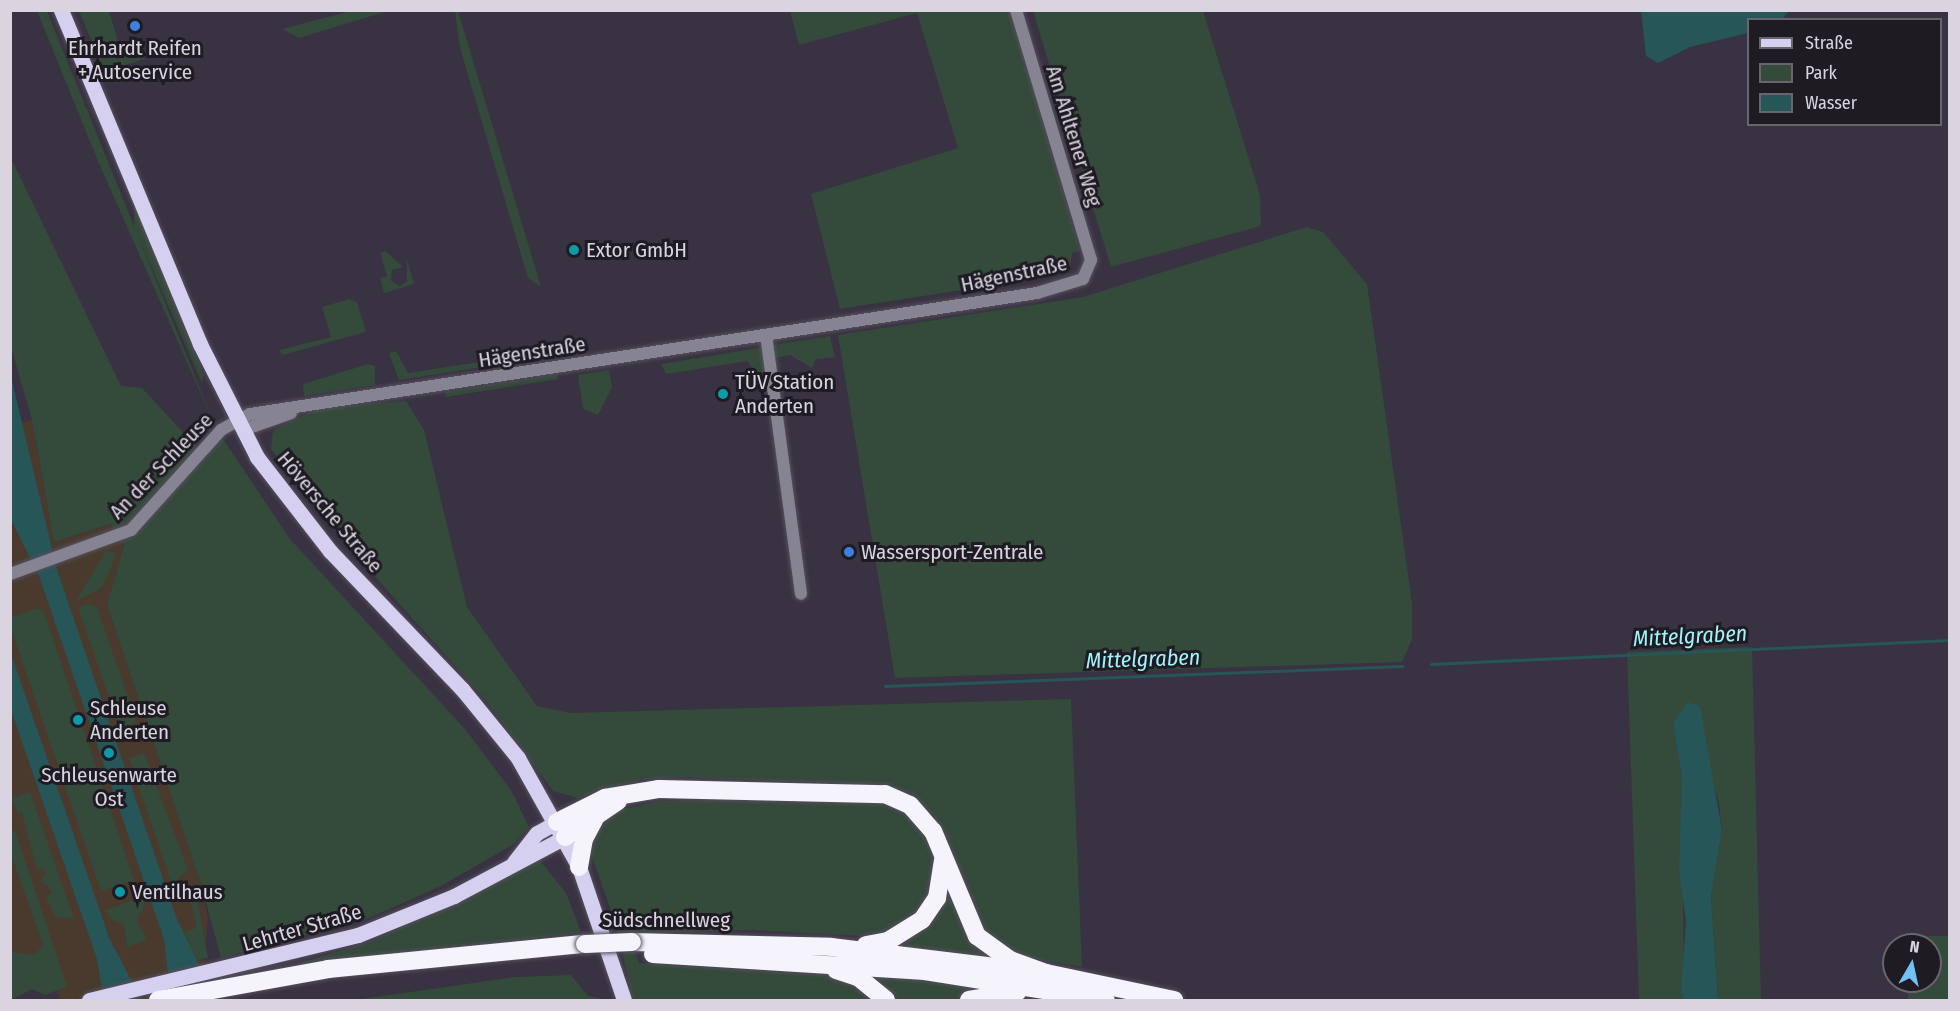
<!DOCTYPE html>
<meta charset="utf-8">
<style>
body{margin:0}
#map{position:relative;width:1960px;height:1011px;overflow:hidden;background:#393242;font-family:"Fira Sans Condensed",sans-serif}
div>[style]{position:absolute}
.commercial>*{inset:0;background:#493a2d}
.green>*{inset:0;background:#344a3a}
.water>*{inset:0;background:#265658}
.stream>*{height:3px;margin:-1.5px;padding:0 1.5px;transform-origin:1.5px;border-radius:1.5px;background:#265658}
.roads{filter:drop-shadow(0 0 2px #564f5e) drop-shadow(0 0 2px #564f5e)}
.minor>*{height:12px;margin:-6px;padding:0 6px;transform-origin:6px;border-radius:6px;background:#868392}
.major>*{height:15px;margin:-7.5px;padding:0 7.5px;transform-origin:7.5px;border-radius:7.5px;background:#d6d0f0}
.highway>*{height:18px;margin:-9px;padding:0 9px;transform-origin:9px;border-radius:9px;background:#f5f3fb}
.bridges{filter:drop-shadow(0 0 2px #564f5e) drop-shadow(0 0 2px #564f5e)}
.highway-bridge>*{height:18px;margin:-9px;padding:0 9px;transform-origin:9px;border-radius:9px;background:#f5f3fb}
.dots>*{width:16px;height:16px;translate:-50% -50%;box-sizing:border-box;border:3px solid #1f1b23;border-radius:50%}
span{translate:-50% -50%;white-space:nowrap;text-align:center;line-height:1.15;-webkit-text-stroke:6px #1f1b23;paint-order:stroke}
.poi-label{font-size:21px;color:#d9d4df}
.left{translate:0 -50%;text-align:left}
.street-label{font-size:21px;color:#d9d4df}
.water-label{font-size:22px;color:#a1f5fa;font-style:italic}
.frame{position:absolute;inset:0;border:12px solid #d9d4df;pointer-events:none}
.legend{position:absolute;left:1747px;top:18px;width:195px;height:108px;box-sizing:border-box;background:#1f1b23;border:2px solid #69656e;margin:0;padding:8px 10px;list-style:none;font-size:18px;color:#d9d4df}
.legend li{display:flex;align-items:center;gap:12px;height:30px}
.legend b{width:30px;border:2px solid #69656e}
.north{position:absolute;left:1882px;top:933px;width:60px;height:60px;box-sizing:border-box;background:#1f1b23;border:2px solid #69656e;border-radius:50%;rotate:9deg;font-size:16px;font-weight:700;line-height:24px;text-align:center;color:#d9d4df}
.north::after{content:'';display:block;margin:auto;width:21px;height:27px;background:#72c1f5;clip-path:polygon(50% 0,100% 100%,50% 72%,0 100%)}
</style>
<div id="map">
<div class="commercial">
<i style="clip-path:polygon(32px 420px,54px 542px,112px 524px,124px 545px,107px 605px,201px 884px,208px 918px,203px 972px,216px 1000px,60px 1000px,55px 984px,11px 978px,10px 426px)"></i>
</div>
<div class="green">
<i style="clip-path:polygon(37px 11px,47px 11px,213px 421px,98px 161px)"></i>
<i style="clip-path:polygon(79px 11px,109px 11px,121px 51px,141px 46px,145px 59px,104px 71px)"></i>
<i style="clip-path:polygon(351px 11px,388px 11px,299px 38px,282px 29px)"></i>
<i style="clip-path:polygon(455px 11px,458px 11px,541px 287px,528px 278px,460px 48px)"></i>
<i style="clip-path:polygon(790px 11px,1010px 11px,1080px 251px,1072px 253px,1070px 266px,1026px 280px,840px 309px,811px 194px,958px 148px,917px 13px,799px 45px)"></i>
<i style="clip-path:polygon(1033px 11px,1203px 11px,1260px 195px,1261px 226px,1111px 267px)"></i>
<i style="clip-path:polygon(85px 91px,150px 241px,204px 376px,202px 383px,134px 227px,134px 207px)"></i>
<i style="clip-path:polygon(11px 158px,121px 386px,142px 388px,204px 455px,223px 439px,290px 539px,465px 729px,511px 790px,529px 827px,514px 844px,441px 886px,369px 918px,221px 958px,201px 884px,107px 605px,124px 545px,111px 524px,54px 542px,32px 420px,11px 347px)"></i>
<i style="clip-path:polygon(1307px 227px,1323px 232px,1367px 284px,1412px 603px,1412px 639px,1402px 662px,895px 678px,838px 335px,1083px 297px)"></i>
<i style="clip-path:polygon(385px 251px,403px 267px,392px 270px,391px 281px,400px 286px,407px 281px,407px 260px,414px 284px,384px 293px,380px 278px,387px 276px,380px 253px)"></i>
<i style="clip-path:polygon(349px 299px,357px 302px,366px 332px,282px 355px,280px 350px,331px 337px,322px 307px)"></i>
<i style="clip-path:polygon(830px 336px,835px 357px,816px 359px,812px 368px,790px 355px,775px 358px,774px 345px)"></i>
<i style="clip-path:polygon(542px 345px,541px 358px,399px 380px,389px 353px,396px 351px,408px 373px,492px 360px)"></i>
<i style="clip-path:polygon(764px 347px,768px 383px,761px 385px,748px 361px,666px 374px,661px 364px)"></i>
<i style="clip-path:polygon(368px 364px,375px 366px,375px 385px,304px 396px,303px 384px)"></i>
<i style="clip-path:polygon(609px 370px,612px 387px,598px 415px,583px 409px,578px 375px)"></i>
<i style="clip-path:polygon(557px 374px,558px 379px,446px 397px,445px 392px)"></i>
<i style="clip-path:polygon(406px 401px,424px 430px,467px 607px,537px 706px,571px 713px,1071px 699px,1082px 967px,1015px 955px,983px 935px,933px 814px,892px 786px,679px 777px,640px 780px,577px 798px,553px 791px,484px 698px,359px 559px,271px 449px,273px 430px,318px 408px)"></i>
<i style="clip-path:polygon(106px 551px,116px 553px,108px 576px,100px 589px,76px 601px)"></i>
<i style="clip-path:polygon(89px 604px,97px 607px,136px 721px,131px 724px,134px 732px,122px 736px,78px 607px)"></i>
<i style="clip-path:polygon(37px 608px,44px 612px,134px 880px,101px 891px,11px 629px,12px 617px)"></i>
<i style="clip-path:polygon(1752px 647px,1761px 1000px,1718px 1000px,1711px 897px,1722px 830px,1719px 803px,1713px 783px,1673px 724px,1682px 778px,1684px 1000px,1639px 1000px,1627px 652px)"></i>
<i style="clip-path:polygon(144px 753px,188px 870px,172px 885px,129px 758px)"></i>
<i style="clip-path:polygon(30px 792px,74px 919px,54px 916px,46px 896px,52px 894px,49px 887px,40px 880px,45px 875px,43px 868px,37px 870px,22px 813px,18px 814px,12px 798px)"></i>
<i style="clip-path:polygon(847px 797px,877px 799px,906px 812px,928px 838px,935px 860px,933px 891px,916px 918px,876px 937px,754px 930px,630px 934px,639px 963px,832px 975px,881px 1000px,633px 1000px,615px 922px,591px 854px,598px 825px,614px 811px,660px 801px)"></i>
<i style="clip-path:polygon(15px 830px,67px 986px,46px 995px,32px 989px,11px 1000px,10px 952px,35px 955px,43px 944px,11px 855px,11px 831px)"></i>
<i style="clip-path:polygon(538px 858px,566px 893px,581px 932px,271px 972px,375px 940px)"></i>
<i style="clip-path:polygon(944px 884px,987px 951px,984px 958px,905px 948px,906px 937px)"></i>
<i style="clip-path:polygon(186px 890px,198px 903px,208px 958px,197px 960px,185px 932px,196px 928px,193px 909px,189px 899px,177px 903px,174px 891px)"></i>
<i style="clip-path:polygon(142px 897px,145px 905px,137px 920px,147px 940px,127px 947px,124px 925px,109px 918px,106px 910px)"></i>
<i style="clip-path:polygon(1906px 936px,1949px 936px,1949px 1000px,1908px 1000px,1907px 981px,1930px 981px,1930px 945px,1906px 945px)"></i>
<i style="clip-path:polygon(866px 974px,979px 984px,980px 990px,959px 1000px,893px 1000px)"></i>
<i style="clip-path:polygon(571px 975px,588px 996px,609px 1000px,355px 1000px,515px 977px)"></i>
</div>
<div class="water">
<i style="clip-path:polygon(1641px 11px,1789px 11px,1783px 19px,1748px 20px,1748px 33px,1690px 47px,1658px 63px,1646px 56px)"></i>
<i style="clip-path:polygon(10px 372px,57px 570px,176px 917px,216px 1000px,171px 1000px,164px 939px,39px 576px,11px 520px)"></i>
<i style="clip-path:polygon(10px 651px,110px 940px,142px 1000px,104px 1000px,97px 959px,11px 710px)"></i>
<i style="clip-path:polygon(1687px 702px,1700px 706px,1722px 830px,1711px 897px,1718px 1000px,1684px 1000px,1681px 989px,1686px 921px,1679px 871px,1682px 778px,1673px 724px)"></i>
</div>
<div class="stream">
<i style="left:1431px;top:664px;width:520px;rotate:-2.65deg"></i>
<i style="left:885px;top:686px;width:518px;rotate:-2.21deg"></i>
</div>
<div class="roads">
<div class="minor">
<i style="left:766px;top:335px;width:261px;rotate:82.3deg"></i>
<i style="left:243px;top:430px;width:51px;rotate:-19.5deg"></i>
<i style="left:10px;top:574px;width:129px;rotate:-20deg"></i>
<i style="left:131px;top:530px;width:135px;rotate:-48deg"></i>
<i style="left:221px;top:430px;width:33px;rotate:-29deg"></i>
<i style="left:250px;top:414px;width:796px;rotate:-8.74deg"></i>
<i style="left:1037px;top:293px;width:48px;rotate:-16.9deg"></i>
<i style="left:1083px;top:279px;width:21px;rotate:-67deg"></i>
<i style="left:1091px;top:260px;width:261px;rotate:-106.7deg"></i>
</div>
<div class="major">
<i style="left:61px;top:10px;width:362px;rotate:67.4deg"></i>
<i style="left:200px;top:344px;width:127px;rotate:63.2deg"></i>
<i style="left:257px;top:457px;width:119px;rotate:52.2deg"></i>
<i style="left:330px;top:551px;width:191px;rotate:46.3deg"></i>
<i style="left:462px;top:689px;width:89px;rotate:50.9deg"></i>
<i style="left:518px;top:758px;width:125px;rotate:60.8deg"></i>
<i style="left:579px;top:867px;width:140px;rotate:71.3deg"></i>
<i style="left:514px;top:862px;width:37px;rotate:-52deg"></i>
<i style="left:537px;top:833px;width:23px;rotate:-29deg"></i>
<i style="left:89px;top:1000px;width:277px;rotate:-13.6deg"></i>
<i style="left:358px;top:935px;width:104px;rotate:-22.1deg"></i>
<i style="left:454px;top:896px;width:126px;rotate:-28deg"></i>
</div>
<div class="highway">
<i style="left:557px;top:822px;width:54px;rotate:-26.6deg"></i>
<i style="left:605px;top:798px;width:55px;rotate:-9.5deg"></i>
<i style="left:659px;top:789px;width:226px;rotate:1.3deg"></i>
<i style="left:885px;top:794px;width:27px;rotate:24deg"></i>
<i style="left:910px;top:805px;width:35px;rotate:49deg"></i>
<i style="left:933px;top:831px;width:114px;rotate:67.3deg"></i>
<i style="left:977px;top:936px;width:41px;rotate:36deg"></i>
<i style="left:1010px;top:960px;width:38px;rotate:20deg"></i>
<i style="left:565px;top:837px;width:64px;rotate:-34.2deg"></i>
<i style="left:579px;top:867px;width:28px;rotate:-80deg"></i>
<i style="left:584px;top:839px;width:24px;rotate:-62deg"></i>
<i style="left:632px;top:942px;width:199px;rotate:1.4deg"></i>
<i style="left:831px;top:947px;width:217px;rotate:6.9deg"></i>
<i style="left:1046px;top:973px;width:131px;rotate:11.9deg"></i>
<i style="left:866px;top:945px;width:22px;rotate:-10deg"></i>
<i style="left:888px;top:941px;width:40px;rotate:-32deg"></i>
<i style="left:922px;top:920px;width:27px;rotate:-56deg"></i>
<i style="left:937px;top:898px;width:38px;rotate:-81deg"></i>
<i style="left:653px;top:954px;width:273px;rotate:3.6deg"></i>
<i style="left:925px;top:971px;width:183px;rotate:9.1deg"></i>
<i style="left:836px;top:970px;width:23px;rotate:18deg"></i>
<i style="left:858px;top:977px;width:36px;rotate:39deg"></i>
<i style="left:158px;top:1000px;width:173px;rotate:-10.3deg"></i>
<i style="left:328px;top:969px;width:258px;rotate:-5.6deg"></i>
<i style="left:969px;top:1000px;width:49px;rotate:-9.5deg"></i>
</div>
</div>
<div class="bridges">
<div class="highway-bridge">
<i style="left:585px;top:944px;width:47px;rotate:-2.4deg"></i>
</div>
</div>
<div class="dots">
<i style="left:135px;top:26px;background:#3f7fe0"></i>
<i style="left:574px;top:250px;background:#0f9aa8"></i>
<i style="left:723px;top:394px;background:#0f9aa8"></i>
<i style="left:849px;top:552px;background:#3f7fe0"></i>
<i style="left:78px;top:720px;background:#0f9aa8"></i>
<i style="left:109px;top:753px;background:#0f9aa8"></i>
<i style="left:120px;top:892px;background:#0f9aa8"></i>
</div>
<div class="poi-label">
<span style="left:135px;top:60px">Ehrhardt Reifen<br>+ Autoservice</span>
<span class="left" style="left:586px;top:250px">Extor GmbH</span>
<span class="left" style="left:735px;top:394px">TÜV Station<br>Anderten</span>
<span class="left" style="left:861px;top:552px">Wassersport-Zentrale</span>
<span class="left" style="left:90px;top:720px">Schleuse<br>Anderten</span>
<span style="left:109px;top:787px">Schleusenwarte<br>Ost</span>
<span class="left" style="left:132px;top:892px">Ventilhaus</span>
</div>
<div class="street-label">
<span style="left:1074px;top:136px;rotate:73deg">Am Ahltener Weg</span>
<span style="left:1014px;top:274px;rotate:-12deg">Hägenstraße</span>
<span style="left:532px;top:352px;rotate:-9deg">Hägenstraße</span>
<span style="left:161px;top:466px;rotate:-46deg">An der Schleuse</span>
<span style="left:330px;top:512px;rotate:50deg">Höversche Straße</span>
<span style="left:666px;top:920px">Südschnellweg</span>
<span style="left:302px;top:928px;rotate:-16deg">Lehrter Straße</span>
</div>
<div class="water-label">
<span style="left:1690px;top:636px;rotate:-3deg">Mittelgraben</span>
<span style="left:1143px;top:659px;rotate:-2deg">Mittelgraben</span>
</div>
<div class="frame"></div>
<ul class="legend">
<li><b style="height:8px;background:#d6d0f0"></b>Straße</li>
<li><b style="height:16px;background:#344a3a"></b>Park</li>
<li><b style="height:16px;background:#265658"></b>Wasser</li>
</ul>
<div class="north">N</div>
</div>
